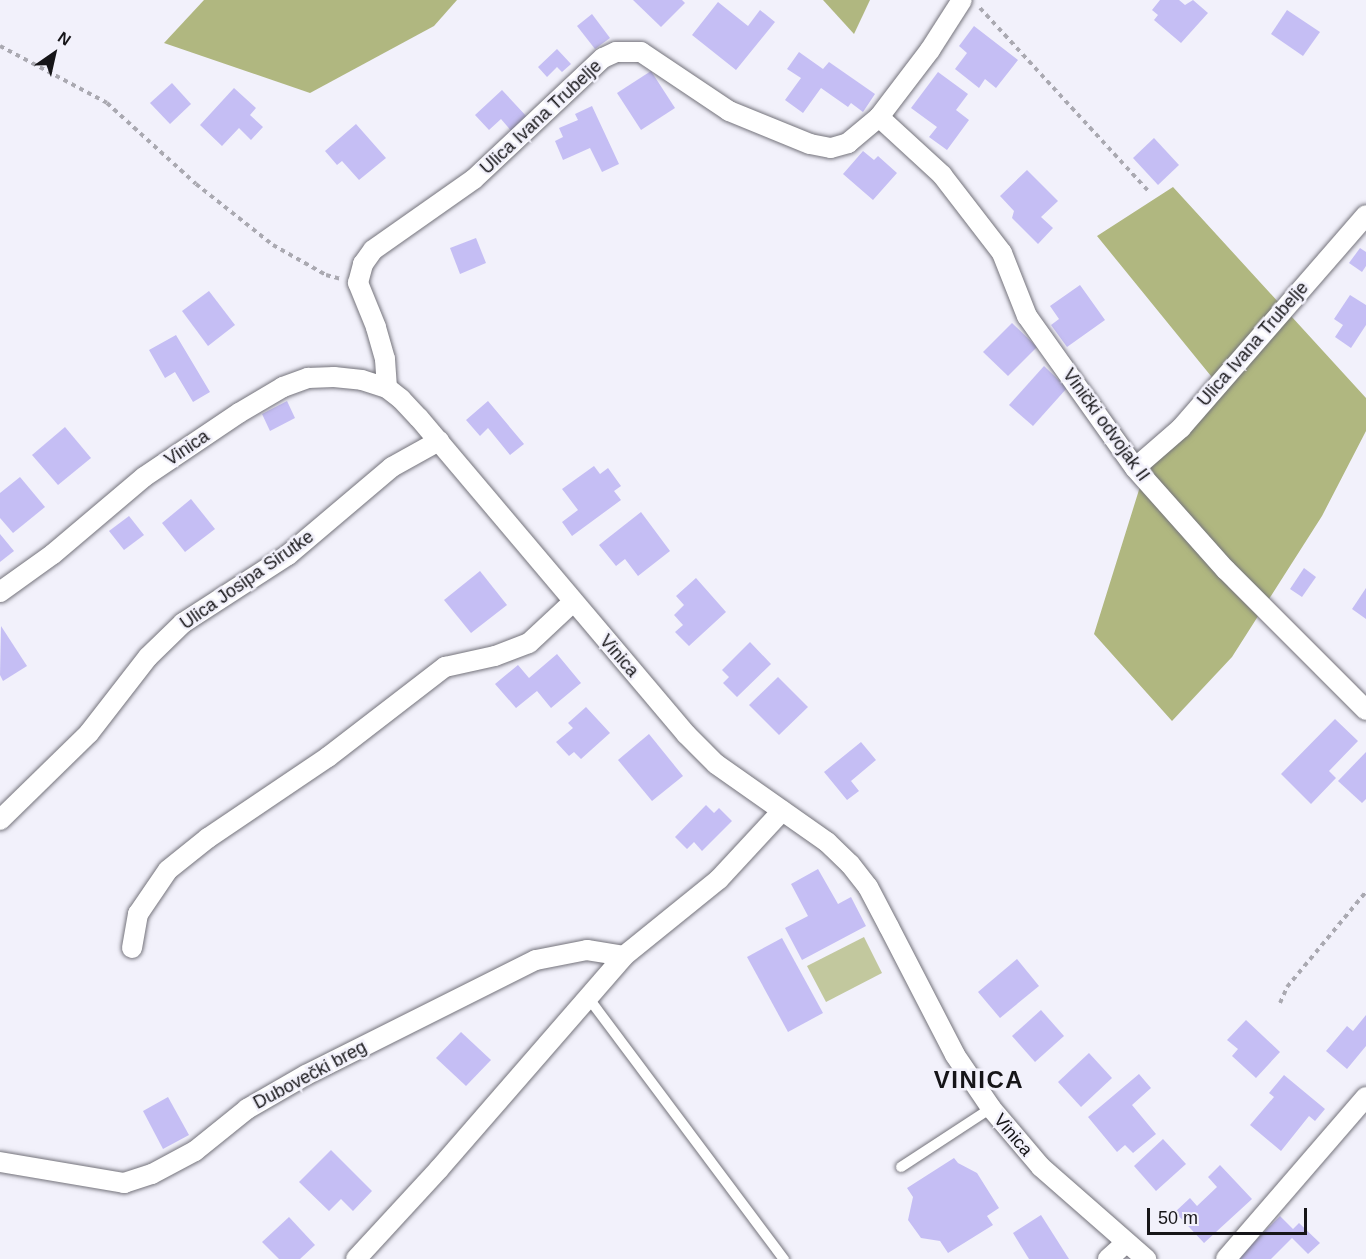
<!DOCTYPE html>
<meta charset="utf-8">
<style>
body{margin:0}
#map{position:relative;width:1366px;height:1259px;overflow:hidden;background:#f2f1fb;font-family:Arial,sans-serif}
div>[style]{position:absolute}
.green>*{inset:0;background:#c2c89e}
.forest>*{inset:0;background:#b0b780}
.building>*{inset:0;background:#c5bef4}
.path>*{height:4px;margin-top:-2px;transform-origin:0;background:repeating-linear-gradient(90deg,#aaa9b1 0 4.5px,transparent 0 9px)}
.roads{filter:drop-shadow(0 0 2px #74737b) drop-shadow(0 0 2px #74737b)}
.service>*{height:10px;margin:-5px;padding:0 5px;transform-origin:5px;border-radius:5px;background:#fff}
.minor>*{height:20px;margin:-10px;padding:0 10px;transform-origin:10px;border-radius:10px;background:#fff}
span{translate:-50% -50%;white-space:nowrap;text-align:center;line-height:1.15;-webkit-text-stroke:5px #f2f1fb;paint-order:stroke}
.street-label{font-size:18px;color:#161518}
.district-label{font-size:24px;color:#161518;font-weight:700;letter-spacing:1.5px}
.north{position:absolute;left:24px;top:24px;width:60px;height:60px;-webkit-text-stroke:4px #f2f1fb;paint-order:stroke;rotate:34deg;font-size:16px;font-weight:700;line-height:24px;text-align:center;color:#161518}
.north::after{content:'';display:block;margin:auto;width:21px;height:27px;background:#161518;clip-path:polygon(50% 0,100% 100%,50% 72%,0 100%)}
.scale{position:absolute;left:1147px;top:1208px;width:160px;height:27px;box-sizing:border-box;border:3px solid #161518;border-top:0;padding-left:8px;font-size:18px;line-height:21px;white-space:nowrap;color:#161518;-webkit-text-stroke:4px #f2f1fb;paint-order:stroke}
</style>
<div id="map">
<div class="green">
<i style="clip-path:polygon(864px 937px,882px 973px,826px 1002px,807px 966px)"></i>
</div>
<div class="forest">
<i style="clip-path:polygon(204px 0,457px 0,434px 26px,310px 93px,164px 43px)"></i>
<i style="clip-path:polygon(823px 0,870px 0,854px 34px)"></i>
<i style="clip-path:polygon(1173px 187px,1366px 398px,1366px 431px,1322px 516px,1232px 657px,1172px 721px,1094px 634px,1153px 445px,1215px 381px,1097px 236px)"></i>
</div>
<div class="building">
<i style="clip-path:polygon(633px 0,682px 0,685px 3px,661px 27px)"></i>
<i style="clip-path:polygon(1160px 0,1179px 0,1185px 5px,1193px 0,1208px 13px,1181px 43px,1154px 20px,1158px 15px,1152px 10px)"></i>
<i style="clip-path:polygon(718px 2px,748px 26px,760px 10px,775px 22px,736px 70px,692px 35px)"></i>
<i style="clip-path:polygon(1287px 10px,1320px 32px,1303px 56px,1271px 34px)"></i>
<i style="clip-path:polygon(592px 14px,610px 38px,595px 49px,577px 26px)"></i>
<i style="clip-path:polygon(974px 26px,1018px 60px,996px 88px,985px 79px,979px 88px,955px 69px,967px 53px,959px 46px)"></i>
<i style="clip-path:polygon(557px 49px,571px 64px,562px 72px,557px 67px,547px 77px,538px 67px)"></i>
<i style="clip-path:polygon(799px 52px,823px 69px,829px 62px,875px 94px,863px 112px,851px 103px,848px 107px,821px 88px,803px 113px,785px 100px,801px 78px,787px 69px)"></i>
<i style="clip-path:polygon(651px 71px,675px 108px,641px 130px,617px 93px)"></i>
<i style="clip-path:polygon(938px 72px,968px 94px,956px 110px,969px 120px,947px 150px,929px 137px,937px 127px,911px 108px)"></i>
<i style="clip-path:polygon(172px 83px,191px 104px,170px 124px,150px 103px)"></i>
<i style="clip-path:polygon(234px 88px,256px 108px,250px 115px,263px 127px,251px 140px,239px 128px,222px 146px,200px 125px)"></i>
<i style="clip-path:polygon(502px 90px,528px 118px,513px 133px,501px 119px,489px 130px,475px 115px)"></i>
<i style="clip-path:polygon(592px 106px,619px 164px,602px 172px,590px 148px,563px 160px,555px 141px,563px 137px,559px 128px,578px 120px,575px 114px)"></i>
<i style="clip-path:polygon(356px 124px,386px 158px,359px 180px,342px 161px,337px 165px,325px 151px)"></i>
<i style="clip-path:polygon(1154px 138px,1179px 165px,1158px 185px,1133px 158px)"></i>
<i style="clip-path:polygon(863px 151px,874px 160px,878px 156px,897px 173px,873px 200px,843px 174px)"></i>
<i style="clip-path:polygon(1027px 170px,1058px 201px,1041px 217px,1053px 228px,1038px 244px,1012px 218px,1014px 211px,1000px 196px)"></i>
<i style="clip-path:polygon(476px 238px,486px 263px,460px 274px,450px 248px)"></i>
<i style="clip-path:polygon(1360px 248px,1366px 252px,1366px 266px,1362px 272px,1349px 263px)"></i>
<i style="clip-path:polygon(1080px 285px,1105px 320px,1067px 347px,1051px 325px,1059px 319px,1050px 306px)"></i>
<i style="clip-path:polygon(209px 291px,235px 325px,208px 346px,182px 311px)"></i>
<i style="clip-path:polygon(1350px 295px,1366px 305px,1366px 325px,1351px 348px,1335px 337px,1343px 325px,1334px 319px)"></i>
<i style="clip-path:polygon(1012px 323px,1037px 347px,1008px 376px,983px 352px)"></i>
<i style="clip-path:polygon(176px 335px,210px 392px,193px 402px,175px 372px,165px 378px,149px 350px)"></i>
<i style="clip-path:polygon(1044px 366px,1067px 388px,1033px 426px,1009px 405px)"></i>
<i style="clip-path:polygon(287px 401px,295px 418px,270px 431px,262px 414px)"></i>
<i style="clip-path:polygon(488px 401px,524px 444px,510px 455px,488px 428px,480px 436px,466px 420px)"></i>
<i style="clip-path:polygon(65px 427px,91px 458px,58px 485px,32px 455px)"></i>
<i style="clip-path:polygon(594px 466px,600px 474px,608px 468px,621px 486px,614px 491px,621px 500px,572px 536px,562px 522px,578px 510px,562px 489px)"></i>
<i style="clip-path:polygon(20px 477px,45px 507px,13px 533px,0 518px,0 493px)"></i>
<i style="clip-path:polygon(191px 499px,215px 529px,185px 552px,162px 523px)"></i>
<i style="clip-path:polygon(641px 512px,670px 551px,638px 576px,625px 559px,616px 566px,599px 545px)"></i>
<i style="clip-path:polygon(129px 516px,144px 535px,124px 550px,109px 531px)"></i>
<i style="clip-path:polygon(0 534px,14px 551px,0 562px)"></i>
<i style="clip-path:polygon(1304px 568px,1316px 577px,1302px 597px,1290px 589px)"></i>
<i style="clip-path:polygon(480px 571px,507px 605px,471px 633px,444px 600px)"></i>
<i style="clip-path:polygon(696px 578px,726px 612px,689px 646px,675px 632px,683px 625px,674px 615px,684px 605px,676px 596px)"></i>
<i style="clip-path:polygon(1366px 588px,1366px 619px,1352px 609px)"></i>
<i style="clip-path:polygon(1px 626px,27px 666px,3px 681px,0 675px)"></i>
<i style="clip-path:polygon(750px 642px,771px 664px,737px 697px,723px 683px,729px 677px,722px 670px)"></i>
<i style="clip-path:polygon(557px 654px,581px 683px,551px 708px,537px 691px,516px 708px,495px 684px,518px 665px,529px 678px)"></i>
<i style="clip-path:polygon(778px 677px,808px 707px,779px 735px,749px 705px)"></i>
<i style="clip-path:polygon(586px 707px,610px 733px,581px 759px,574px 752px,569px 756px,556px 742px,573px 728px,568px 723px)"></i>
<i style="clip-path:polygon(1335px 719px,1358px 741px,1329px 771px,1336px 778px,1311px 804px,1281px 774px)"></i>
<i style="clip-path:polygon(649px 734px,683px 776px,652px 801px,618px 760px)"></i>
<i style="clip-path:polygon(861px 742px,876px 760px,851px 781px,859px 791px,847px 800px,824px 772px)"></i>
<i style="clip-path:polygon(1366px 752px,1366px 799px,1362px 803px,1338px 781px)"></i>
<i style="clip-path:polygon(706px 805px,714px 813px,719px 808px,732px 821px,702px 851px,694px 842px,687px 849px,675px 837px)"></i>
<i style="clip-path:polygon(818px 869px,838px 904px,851px 897px,866px 926px,802px 960px,785px 928px,808px 916px,791px 884px)"></i>
<i style="clip-path:polygon(782px 938px,823px 1013px,788px 1032px,747px 957px)"></i>
<i style="clip-path:polygon(1017px 959px,1039px 986px,1000px 1018px,978px 992px)"></i>
<i style="clip-path:polygon(1041px 1010px,1064px 1036px,1035px 1062px,1012px 1036px)"></i>
<i style="clip-path:polygon(1366px 1015px,1366px 1046px,1347px 1069px,1326px 1051px,1347px 1026px,1353px 1031px)"></i>
<i style="clip-path:polygon(1246px 1020px,1280px 1052px,1256px 1078px,1232px 1056px,1238px 1049px,1227px 1040px)"></i>
<i style="clip-path:polygon(461px 1032px,491px 1060px,466px 1086px,436px 1058px)"></i>
<i style="clip-path:polygon(1089px 1053px,1112px 1078px,1081px 1107px,1058px 1082px)"></i>
<i style="clip-path:polygon(1139px 1074px,1151px 1088px,1132px 1105px,1156px 1134px,1133px 1153px,1125px 1145px,1117px 1152px,1088px 1117px)"></i>
<i style="clip-path:polygon(1284px 1075px,1325px 1109px,1315px 1121px,1309px 1116px,1281px 1151px,1250px 1125px,1274px 1097px,1269px 1093px)"></i>
<i style="clip-path:polygon(168px 1097px,189px 1135px,163px 1149px,143px 1111px)"></i>
<i style="clip-path:polygon(1163px 1139px,1186px 1164px,1156px 1191px,1134px 1166px)"></i>
<i style="clip-path:polygon(331px 1150px,372px 1191px,353px 1211px,341px 1199px,329px 1211px,299px 1182px)"></i>
<i style="clip-path:polygon(954px 1158px,958px 1163px,977px 1173px,999px 1208px,987px 1216px,993px 1225px,948px 1253px,940px 1241px,921px 1238px,908px 1220px,913px 1197px,907px 1188px)"></i>
<i style="clip-path:polygon(1220px 1165px,1252px 1199px,1204px 1243px,1175px 1212px,1190px 1198px,1197px 1206px,1217px 1187px,1208px 1177px)"></i>
<i style="clip-path:polygon(1041px 1215px,1069px 1259px,1029px 1259px,1013px 1233px)"></i>
<i style="clip-path:polygon(1280px 1216px,1293px 1229px,1299px 1223px,1320px 1243px,1308px 1254px,1292px 1238px,1271px 1259px,1237px 1259px)"></i>
<i style="clip-path:polygon(289px 1217px,315px 1245px,300px 1259px,279px 1259px,262px 1242px)"></i>
</div>
<div class="path">
<i style="left:980px;top:8px;width:251px;rotate:47.4deg"></i>
<i style="left:0;top:46px;width:121px;rotate:28deg"></i>
<i style="left:107px;top:103px;width:120px;rotate:42.3deg"></i>
<i style="left:196px;top:184px;width:98px;rotate:38.4deg"></i>
<i style="left:273px;top:245px;width:61px;rotate:29.5deg"></i>
<i style="left:326px;top:275px;width:16px;rotate:15deg"></i>
<i style="left:1280px;top:1003px;width:17px;rotate:-66deg"></i>
<i style="left:1287px;top:987px;width:124px;rotate:-50.3deg"></i>
</div>
<div class="roads">
<div class="service">
<i style="left:587px;top:996px;width:329px;rotate:53.2deg"></i>
<i style="left:901px;top:1167px;width:108px;rotate:-33.2deg"></i>
</div>
<div class="minor">
<i style="left:879px;top:117px;width:86px;rotate:42.6deg"></i>
<i style="left:942px;top:175px;width:98px;rotate:52.4deg"></i>
<i style="left:1002px;top:253px;width:68px;rotate:68.4deg"></i>
<i style="left:1027px;top:316px;width:186px;rotate:54.6deg"></i>
<i style="left:1135px;top:468px;width:137px;rotate:48.3deg"></i>
<i style="left:1226px;top:570px;width:198px;rotate:45deg"></i>
<i style="left:387px;top:388px;width:29px;rotate:-94deg"></i>
<i style="left:385px;top:359px;width:33px;rotate:-106deg"></i>
<i style="left:376px;top:327px;width:48px;rotate:-112.2deg"></i>
<i style="left:358px;top:283px;width:20px;rotate:-75deg"></i>
<i style="left:363px;top:264px;width:17px;rotate:-54deg"></i>
<i style="left:373px;top:250px;width:123px;rotate:-35.1deg"></i>
<i style="left:474px;top:179px;width:177px;rotate:-43.2deg"></i>
<i style="left:603px;top:58px;width:14px;rotate:-25deg"></i>
<i style="left:616px;top:52px;width:25px"></i>
<i style="left:641px;top:52px;width:106px;rotate:33.8deg"></i>
<i style="left:729px;top:111px;width:87px;rotate:22.2deg"></i>
<i style="left:810px;top:144px;width:21px;rotate:11deg"></i>
<i style="left:831px;top:148px;width:18px;rotate:-16deg"></i>
<i style="left:848px;top:143px;width:40px;rotate:-40deg"></i>
<i style="left:879px;top:117px;width:84px;rotate:-52.7deg"></i>
<i style="left:930px;top:50px;width:59px;rotate:-57.4deg"></i>
<i style="left:1135px;top:468px;width:61px;rotate:-41deg"></i>
<i style="left:1181px;top:428px;width:282px;rotate:-49deg"></i>
<i style="left:0;top:592px;width:65px;rotate:-35.6deg"></i>
<i style="left:53px;top:554px;width:119px;rotate:-40.2deg"></i>
<i style="left:144px;top:477px;width:115px;rotate:-34deg"></i>
<i style="left:239px;top:413px;width:51px;rotate:-30.6deg"></i>
<i style="left:283px;top:387px;width:27px;rotate:-20deg"></i>
<i style="left:308px;top:378px;width:26px;rotate:-2deg"></i>
<i style="left:334px;top:377px;width:28px;rotate:6deg"></i>
<i style="left:362px;top:380px;width:26px;rotate:18deg"></i>
<i style="left:387px;top:388px;width:18px;rotate:38deg"></i>
<i style="left:401px;top:399px;width:26px;rotate:47deg"></i>
<i style="left:419px;top:418px;width:414px;rotate:49.8deg"></i>
<i style="left:686px;top:734px;width:42px;rotate:45deg"></i>
<i style="left:716px;top:764px;width:136px;rotate:35.1deg"></i>
<i style="left:827px;top:842px;width:32px;rotate:44deg"></i>
<i style="left:850px;top:864px;width:29px;rotate:52deg"></i>
<i style="left:868px;top:887px;width:45px;rotate:62.3deg"></i>
<i style="left:889px;top:927px;width:144px;rotate:62.7deg"></i>
<i style="left:955px;top:1055px;width:64px;rotate:55.8deg"></i>
<i style="left:991px;top:1108px;width:77px;rotate:49.7deg"></i>
<i style="left:1041px;top:1167px;width:140px;rotate:41.2deg"></i>
<i style="left:0;top:820px;width:124px;rotate:-44.3deg"></i>
<i style="left:89px;top:733px;width:96px;rotate:-52.2deg"></i>
<i style="left:148px;top:657px;width:49px;rotate:-44.2deg"></i>
<i style="left:183px;top:623px;width:125px;rotate:-32.9deg"></i>
<i style="left:288px;top:555px;width:136px;rotate:-40.2deg"></i>
<i style="left:392px;top:467px;width:54px;rotate:-29deg"></i>
<i style="left:132px;top:948px;width:35px;rotate:-80deg"></i>
<i style="left:138px;top:914px;width:53px;rotate:-55.7deg"></i>
<i style="left:168px;top:870px;width:51px;rotate:-38.7deg"></i>
<i style="left:208px;top:838px;width:145px;rotate:-34deg"></i>
<i style="left:328px;top:757px;width:148px;rotate:-37.6deg"></i>
<i style="left:445px;top:667px;width:51px;rotate:-12.4deg"></i>
<i style="left:495px;top:656px;width:36px;rotate:-21deg"></i>
<i style="left:529px;top:643px;width:60px;rotate:-43deg"></i>
<i style="left:0;top:1162px;width:126px;rotate:9.6deg"></i>
<i style="left:124px;top:1183px;width:29px;rotate:-18deg"></i>
<i style="left:152px;top:1174px;width:49px;rotate:-28.1deg"></i>
<i style="left:195px;top:1151px;width:67px;rotate:-38.9deg"></i>
<i style="left:247px;top:1109px;width:68px;rotate:-30deg"></i>
<i style="left:306px;top:1075px;width:257px;rotate:-26.6deg"></i>
<i style="left:536px;top:960px;width:52px;rotate:-11.1deg"></i>
<i style="left:587px;top:950px;width:37px;rotate:9deg"></i>
<i style="left:356px;top:1259px;width:122px;rotate:-47.3deg"></i>
<i style="left:439px;top:1169px;width:282px;rotate:-49deg"></i>
<i style="left:624px;top:956px;width:122px;rotate:-39deg"></i>
<i style="left:719px;top:879px;width:93px;rotate:-47.2deg"></i>
<i style="left:1108px;top:1259px;width:24px;rotate:-42deg"></i>
<i style="left:1226px;top:1259px;width:214px;rotate:-49.2deg"></i>
</div>
</div>
<div class="street-label">
<span style="left:541px;top:117px;rotate:-43deg">Ulica Ivana Trubelje</span>
<span style="left:1253px;top:344px;rotate:-49deg">Ulica Ivana Trubelje</span>
<span style="left:1106px;top:425px;rotate:54deg">Vinički odvojak II</span>
<span style="left:187px;top:448px;rotate:-34deg">Vinica</span>
<span style="left:247px;top:580px;rotate:-35deg">Ulica Josipa Sirutke</span>
<span style="left:619px;top:656px;rotate:49deg">Vinica</span>
<span style="left:310px;top:1075px;rotate:-28deg">Dubovečki breg</span>
<span style="left:1013px;top:1135px;rotate:50deg">Vinica</span>
</div>
<div class="district-label">
<span style="left:979px;top:1080px">VINICA</span>
</div>
<div class="north">N</div>
<div class="scale">50 m</div>
</div>
